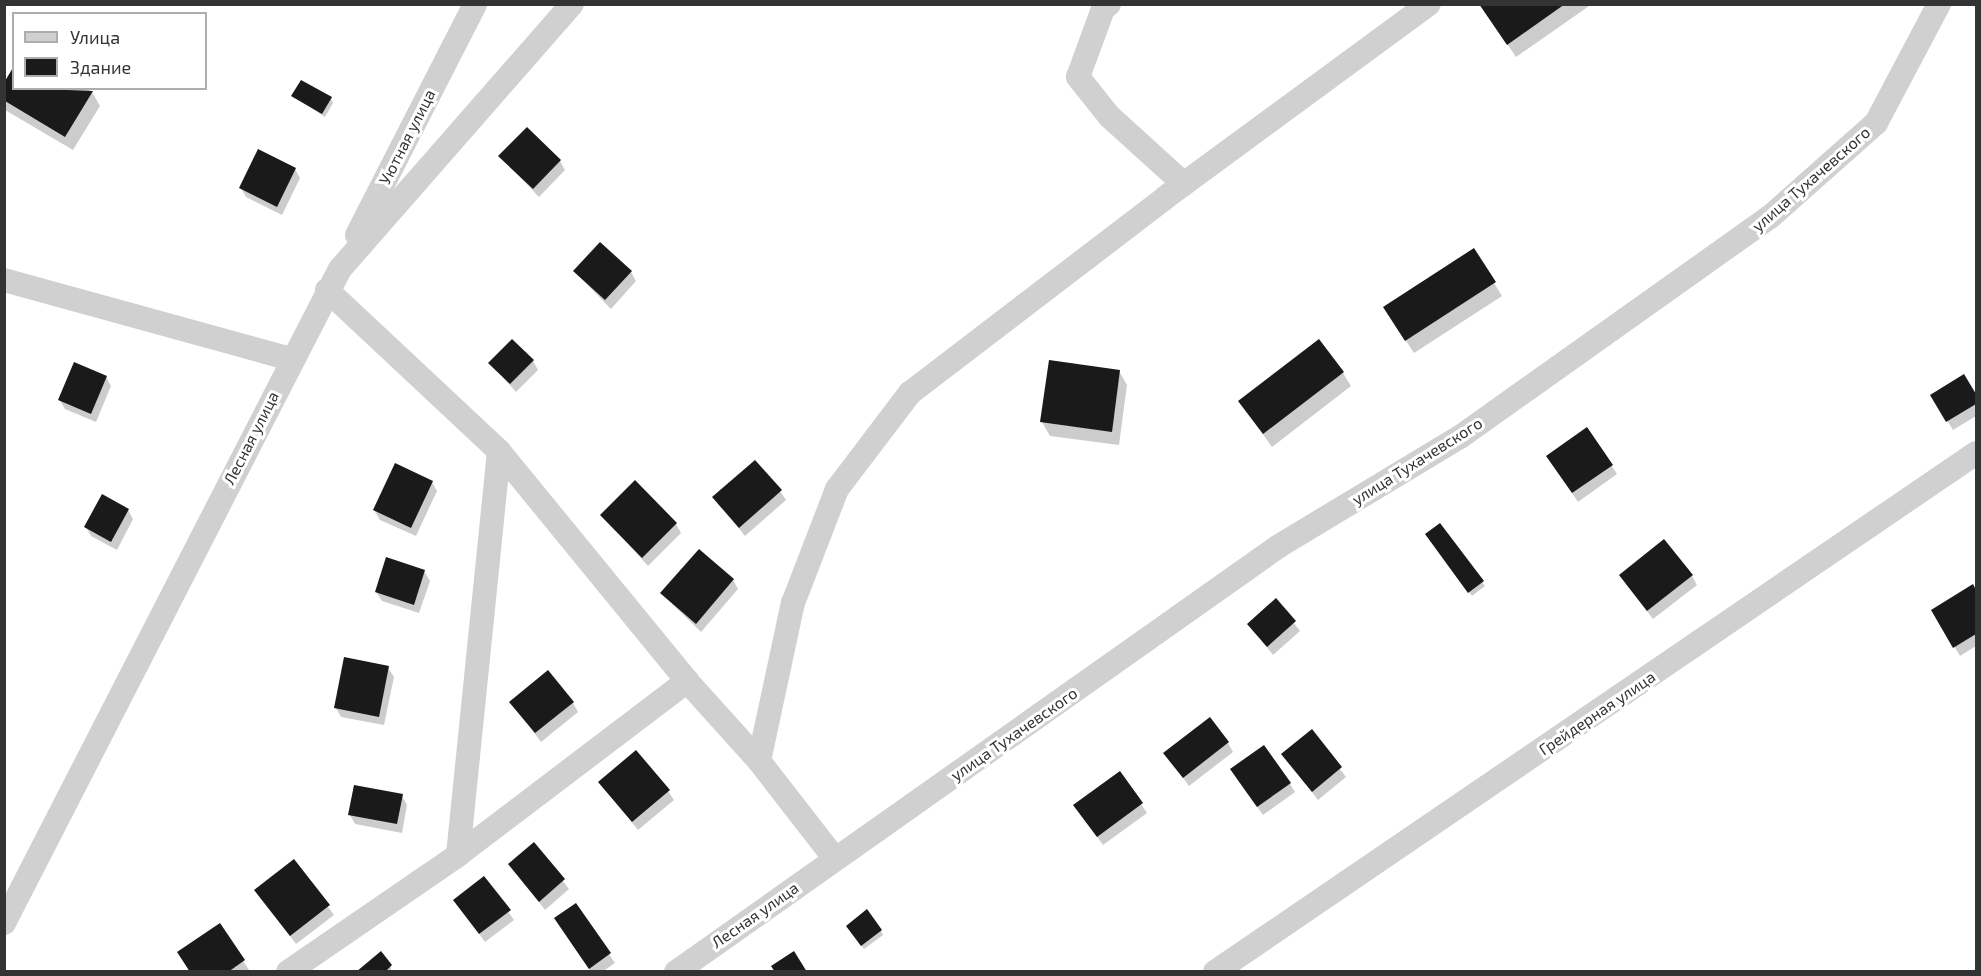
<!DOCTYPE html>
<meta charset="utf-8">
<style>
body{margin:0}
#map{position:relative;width:1981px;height:976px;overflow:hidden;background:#fff;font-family:"Exo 2",sans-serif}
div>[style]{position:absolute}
.shadow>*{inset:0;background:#0003}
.building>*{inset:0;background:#1a1a1a}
.minor>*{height:24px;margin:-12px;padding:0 12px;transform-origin:12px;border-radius:12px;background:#d0d0d0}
span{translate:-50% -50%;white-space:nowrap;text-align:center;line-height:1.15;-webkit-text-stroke:6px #fff;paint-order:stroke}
.street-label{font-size:16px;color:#333}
.frame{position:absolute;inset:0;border:6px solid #333;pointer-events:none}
.legend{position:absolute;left:12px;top:12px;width:195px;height:78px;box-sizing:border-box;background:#fff;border:2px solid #adadad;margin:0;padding:8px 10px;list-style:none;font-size:18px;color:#333}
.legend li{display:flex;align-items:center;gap:12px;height:30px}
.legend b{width:30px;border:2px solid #adadad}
</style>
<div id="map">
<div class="shadow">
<i style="clip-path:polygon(1480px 4px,1592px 4px,1516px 57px)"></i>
<i style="clip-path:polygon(14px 69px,14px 88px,85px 88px,92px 92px,100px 106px,73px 150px,5px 110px,4px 84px)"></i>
<i style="clip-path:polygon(293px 96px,331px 98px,333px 103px,325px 117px)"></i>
<i style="clip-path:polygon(500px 156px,560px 161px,565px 170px,539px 197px)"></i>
<i style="clip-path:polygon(295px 169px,300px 178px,282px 215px,246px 197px,241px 188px)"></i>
<i style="clip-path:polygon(575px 272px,631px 272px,636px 281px,611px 309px)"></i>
<i style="clip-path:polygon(1494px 283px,1502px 296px,1414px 353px,1393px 321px)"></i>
<i style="clip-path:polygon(533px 361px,538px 370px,516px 392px,490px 363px)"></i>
<i style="clip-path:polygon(1119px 371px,1127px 385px,1119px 445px,1050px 436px,1042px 422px)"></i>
<i style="clip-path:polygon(1343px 373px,1351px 386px,1272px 447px,1240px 402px)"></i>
<i style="clip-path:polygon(1964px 376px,1976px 397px,1976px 416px,1953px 430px,1932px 395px)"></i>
<i style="clip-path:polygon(106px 377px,111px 386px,96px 422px,65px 409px,59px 399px)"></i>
<i style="clip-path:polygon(1548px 457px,1611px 465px,1617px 474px,1578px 502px)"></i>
<i style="clip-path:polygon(432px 482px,437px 491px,416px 536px,380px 520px,374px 510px)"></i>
<i style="clip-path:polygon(780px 491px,786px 500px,745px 536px,714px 497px)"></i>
<i style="clip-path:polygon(128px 510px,133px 519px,117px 550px,91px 536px,86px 527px)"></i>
<i style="clip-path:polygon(602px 515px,676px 524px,681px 533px,648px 566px)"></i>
<i style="clip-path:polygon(1429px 538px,1482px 582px,1485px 586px,1472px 596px)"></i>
<i style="clip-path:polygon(424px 571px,430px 581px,419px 613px,382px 601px,376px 592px)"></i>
<i style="clip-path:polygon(1692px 576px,1697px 585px,1653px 619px,1626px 584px)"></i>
<i style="clip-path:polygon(733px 580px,738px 589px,701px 632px,662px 594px)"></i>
<i style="clip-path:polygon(1972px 586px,1976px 593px,1976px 646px,1960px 656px,1933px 610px)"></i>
<i style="clip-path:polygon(1276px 600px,1300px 631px,1273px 655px,1249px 624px)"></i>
<i style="clip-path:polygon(388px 668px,394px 677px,384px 725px,341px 717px,336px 708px)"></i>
<i style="clip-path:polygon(511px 702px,573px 703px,578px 712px,541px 742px)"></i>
<i style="clip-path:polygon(1312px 731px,1346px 777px,1318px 800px,1283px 754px)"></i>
<i style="clip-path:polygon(1228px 743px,1233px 752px,1189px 786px,1165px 753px)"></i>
<i style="clip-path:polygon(1120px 773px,1147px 813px,1103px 845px,1081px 814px)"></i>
<i style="clip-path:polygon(1237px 779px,1290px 784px,1295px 792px,1263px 815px)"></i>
<i style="clip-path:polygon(600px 783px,668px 791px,674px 800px,638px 830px)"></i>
<i style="clip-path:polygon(402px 796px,407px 805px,402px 833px,355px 824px,350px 815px)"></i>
<i style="clip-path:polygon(534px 844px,569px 889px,545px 910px,510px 865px)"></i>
<i style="clip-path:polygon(294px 861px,334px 915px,296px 944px,256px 891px)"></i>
<i style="clip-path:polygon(484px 878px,514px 920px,485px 942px,455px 900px)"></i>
<i style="clip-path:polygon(575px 905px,615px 963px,602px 972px,591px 972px,561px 928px)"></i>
<i style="clip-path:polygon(220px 925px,249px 970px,191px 972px)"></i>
<i style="clip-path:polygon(850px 930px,881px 931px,883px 935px,864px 949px)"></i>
<i style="clip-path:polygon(391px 966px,391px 972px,359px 972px)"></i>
</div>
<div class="building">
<i style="clip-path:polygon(1479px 4px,1565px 4px,1507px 45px)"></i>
<i style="clip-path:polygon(14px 66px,14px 88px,93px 91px,65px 137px,5px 101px,5px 81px)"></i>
<i style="clip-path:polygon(301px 80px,332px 97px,322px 114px,291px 96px)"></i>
<i style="clip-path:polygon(527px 127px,561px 160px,533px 189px,498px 156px)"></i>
<i style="clip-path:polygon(258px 149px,296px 168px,277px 207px,239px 188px)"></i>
<i style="clip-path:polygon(600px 242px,632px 271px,605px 300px,573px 271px)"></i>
<i style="clip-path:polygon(1474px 248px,1496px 282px,1405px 341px,1383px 307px)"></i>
<i style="clip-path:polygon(512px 339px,534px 360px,510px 384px,488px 363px)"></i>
<i style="clip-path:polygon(1319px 339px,1344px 372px,1263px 434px,1238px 401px)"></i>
<i style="clip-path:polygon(1049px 360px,1120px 370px,1112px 432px,1040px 422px)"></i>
<i style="clip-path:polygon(74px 362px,107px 376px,91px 414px,58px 400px)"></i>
<i style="clip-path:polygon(1964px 374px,1976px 394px,1976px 404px,1946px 422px,1930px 395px)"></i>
<i style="clip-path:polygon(1587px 427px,1613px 465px,1572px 493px,1546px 456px)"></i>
<i style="clip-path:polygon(755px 460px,782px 490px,739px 528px,712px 497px)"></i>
<i style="clip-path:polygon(395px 463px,433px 481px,411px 528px,373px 510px)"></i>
<i style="clip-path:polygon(635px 480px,677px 523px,642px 558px,600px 515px)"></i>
<i style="clip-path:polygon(102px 494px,129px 509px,111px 542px,84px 527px)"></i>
<i style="clip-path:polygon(1440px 523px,1484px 581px,1468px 593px,1425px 534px)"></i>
<i style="clip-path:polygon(1664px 539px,1693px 575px,1647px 611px,1619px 575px)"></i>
<i style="clip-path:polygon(699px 549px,734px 579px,696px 624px,660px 593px)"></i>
<i style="clip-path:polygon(386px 557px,425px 570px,414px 605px,375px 592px)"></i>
<i style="clip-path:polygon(1973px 584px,1976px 590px,1976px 634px,1953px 648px,1931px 610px)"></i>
<i style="clip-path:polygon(1276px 598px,1296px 621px,1267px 647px,1247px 624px)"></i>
<i style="clip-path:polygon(344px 657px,389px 666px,379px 717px,334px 708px)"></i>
<i style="clip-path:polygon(548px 670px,574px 702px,535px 733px,509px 702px)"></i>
<i style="clip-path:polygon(1210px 717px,1229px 742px,1183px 778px,1163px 753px)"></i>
<i style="clip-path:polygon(1312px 729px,1342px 767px,1312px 792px,1281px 754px)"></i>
<i style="clip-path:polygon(1264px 745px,1291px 783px,1257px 807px,1230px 769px)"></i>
<i style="clip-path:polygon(636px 750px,670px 790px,632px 822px,598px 782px)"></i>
<i style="clip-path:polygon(1120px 771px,1143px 803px,1097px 837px,1073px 805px)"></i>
<i style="clip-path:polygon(354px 785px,403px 794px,397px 824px,348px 815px)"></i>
<i style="clip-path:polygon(534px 842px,565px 879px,539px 902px,508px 864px)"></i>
<i style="clip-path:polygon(294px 859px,330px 905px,290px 936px,254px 890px)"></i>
<i style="clip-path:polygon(484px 876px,511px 910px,479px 934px,453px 900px)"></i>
<i style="clip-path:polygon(576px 903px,611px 953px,589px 969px,554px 918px)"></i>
<i style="clip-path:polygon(867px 909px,882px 930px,861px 946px,846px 926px)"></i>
<i style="clip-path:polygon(220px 923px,245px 960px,228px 972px,190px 972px,177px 952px)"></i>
<i style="clip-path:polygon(381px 951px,392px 965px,385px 972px,356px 972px)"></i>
<i style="clip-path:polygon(794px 951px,807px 972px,775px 972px,771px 966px)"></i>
</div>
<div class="minor">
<i style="left:1109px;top:4px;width:8px;rotate:140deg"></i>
<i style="left:1103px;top:9px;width:72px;rotate:110.2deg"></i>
<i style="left:1078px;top:77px;width:50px;rotate:51.5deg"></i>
<i style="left:1109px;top:116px;width:101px;rotate:42.2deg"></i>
<i style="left:357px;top:235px;width:259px;rotate:-62.9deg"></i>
<i style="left:4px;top:280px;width:298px;rotate:15.4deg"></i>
<i style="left:327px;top:290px;width:236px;rotate:43.1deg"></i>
<i style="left:499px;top:451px;width:297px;rotate:50.7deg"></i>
<i style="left:687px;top:681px;width:108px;rotate:48deg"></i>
<i style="left:759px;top:761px;width:124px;rotate:52.2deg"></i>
<i style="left:759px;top:761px;width:162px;rotate:-77.9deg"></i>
<i style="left:793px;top:603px;width:122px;rotate:-68.9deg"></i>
<i style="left:837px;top:489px;width:121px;rotate:-52.8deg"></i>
<i style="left:910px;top:393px;width:322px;rotate:-37.4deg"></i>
<i style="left:1166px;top:197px;width:326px;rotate:-36.3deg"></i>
<i style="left:458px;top:855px;width:406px;rotate:-84.2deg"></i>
<i style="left:4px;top:923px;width:735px;rotate:-62.81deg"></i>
<i style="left:340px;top:269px;width:352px;rotate:-48.8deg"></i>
<i style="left:288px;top:972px;width:206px;rotate:-34.5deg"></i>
<i style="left:458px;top:855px;width:288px;rotate:-37.2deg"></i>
<i style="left:676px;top:972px;width:738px;rotate:-35.24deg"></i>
<i style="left:1279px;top:546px;width:211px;rotate:-31.1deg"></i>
<i style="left:1460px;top:437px;width:380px;rotate:-35.4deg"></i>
<i style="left:1770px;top:217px;width:142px;rotate:-41.6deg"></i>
<i style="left:1876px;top:123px;width:135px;rotate:-62.1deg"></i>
<i style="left:1215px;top:972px;width:921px;rotate:-34.29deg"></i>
</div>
<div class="street-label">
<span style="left:407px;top:137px;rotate:-63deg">Уютная улица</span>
<span style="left:1811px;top:179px;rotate:-41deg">улица Тухачевского</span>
<span style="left:251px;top:438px;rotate:-63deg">Лесная улица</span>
<span style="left:1417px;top:461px;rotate:-32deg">улица Тухачевского</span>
<span style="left:1597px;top:713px;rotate:-34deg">Грейдерная улица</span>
<span style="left:1014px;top:734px;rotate:-35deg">улица Тухачевского</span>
<span style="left:755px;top:915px;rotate:-35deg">Лесная улица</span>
</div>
<div class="frame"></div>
<ul class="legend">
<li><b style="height:8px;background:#d0d0d0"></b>Улица</li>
<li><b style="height:16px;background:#1a1a1a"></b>Здание</li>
</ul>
</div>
